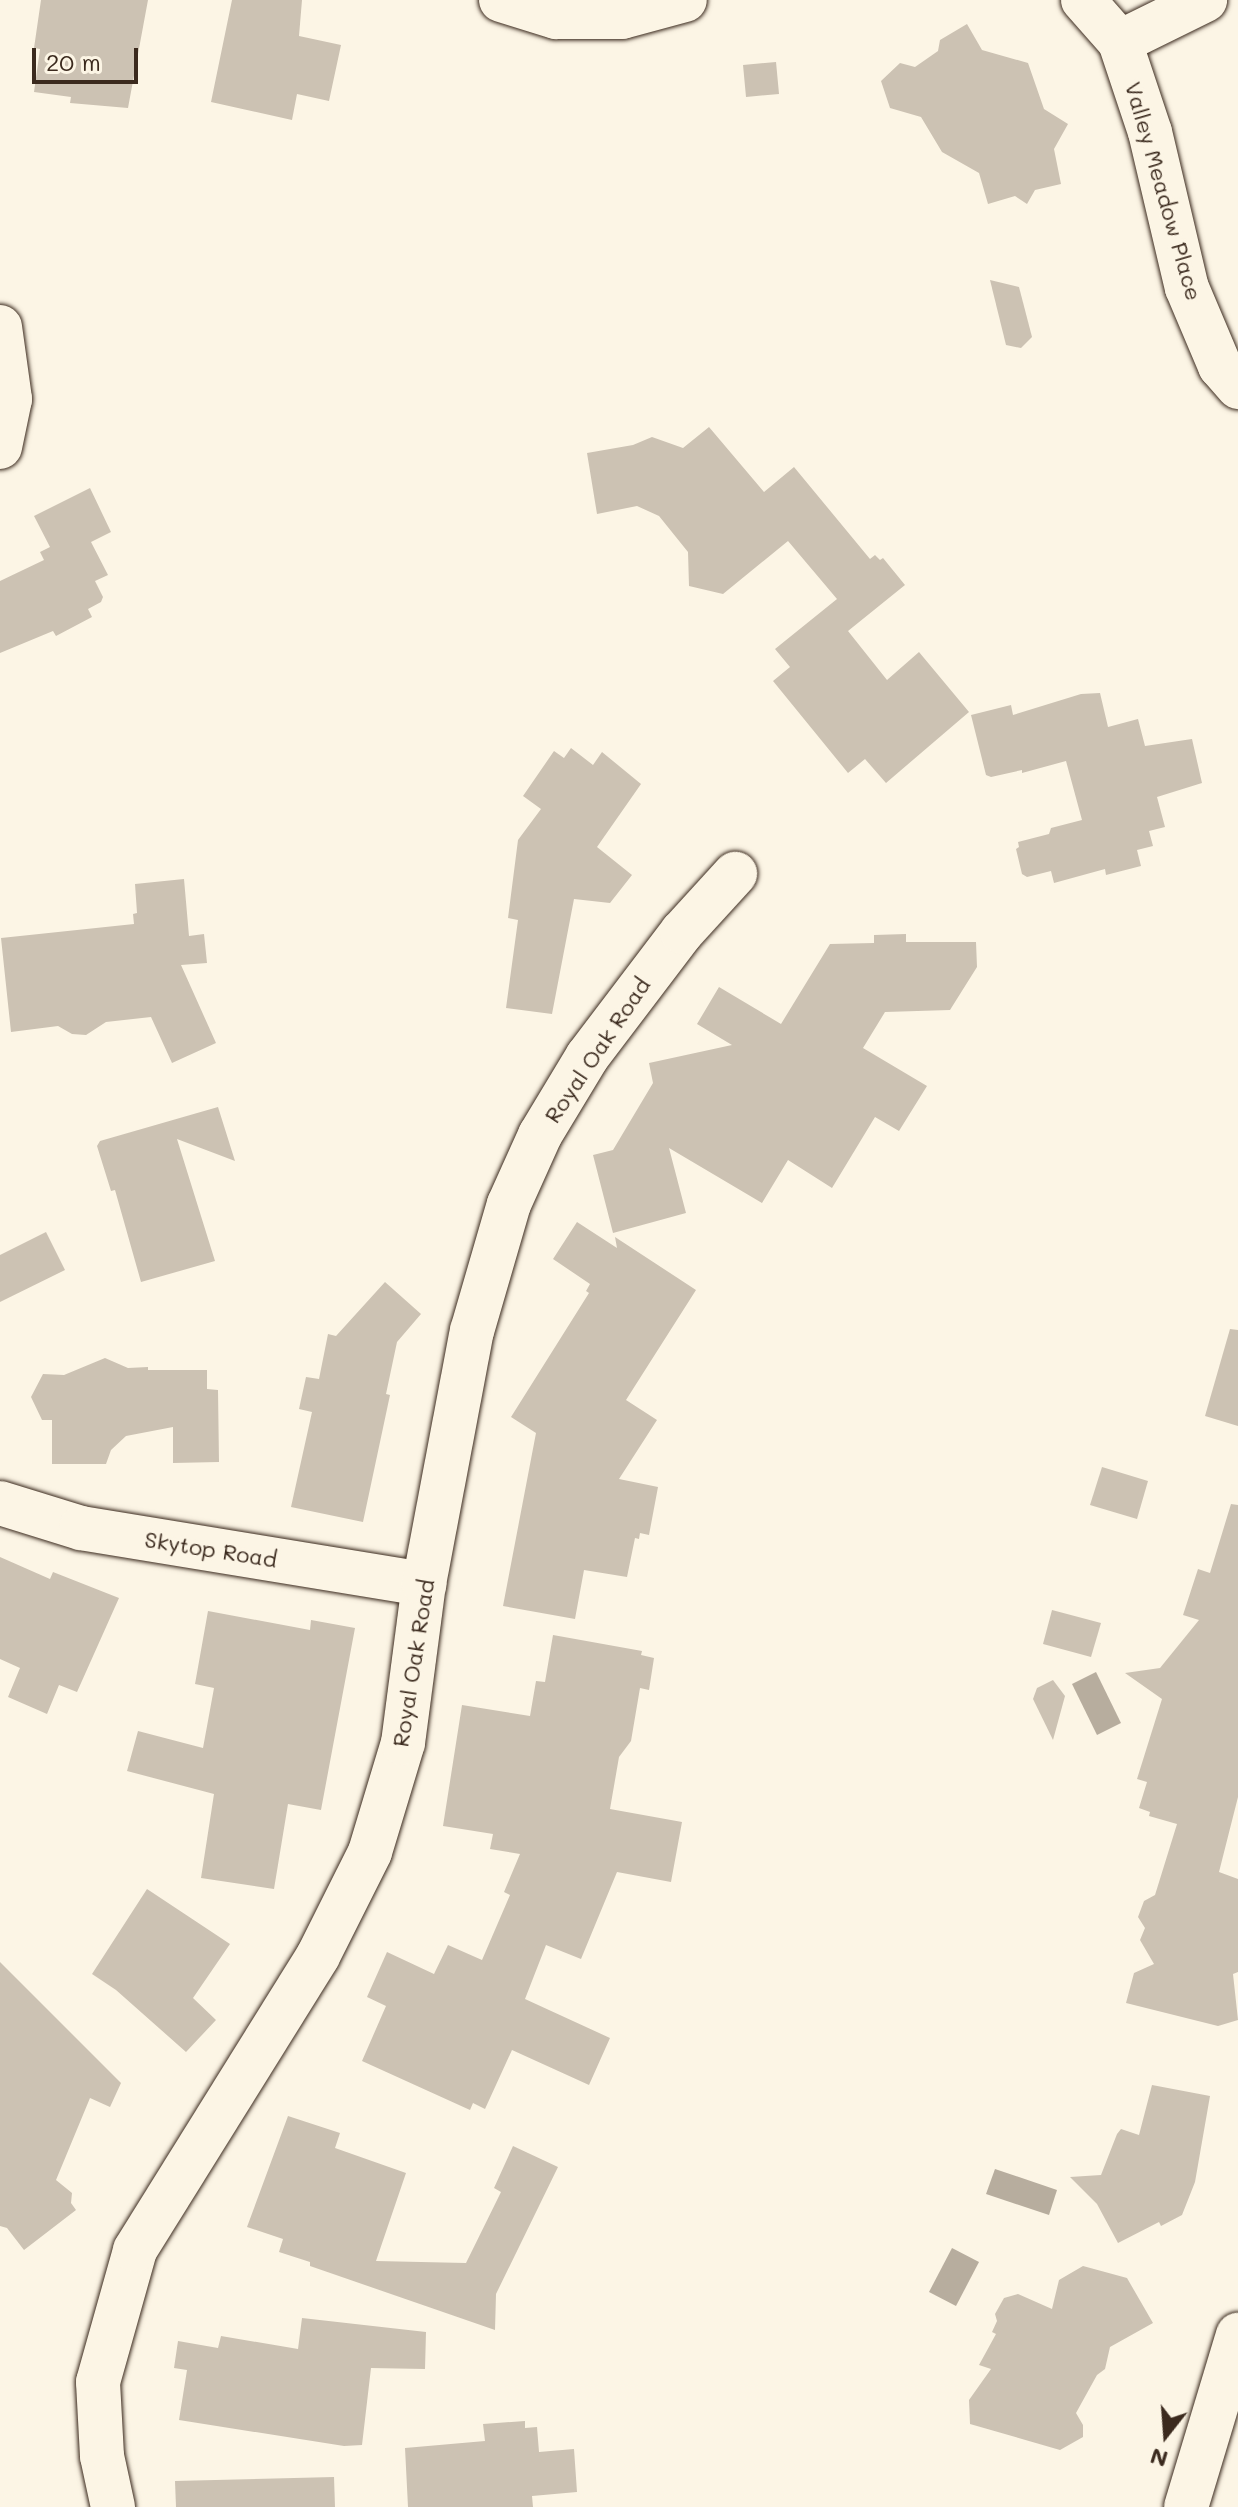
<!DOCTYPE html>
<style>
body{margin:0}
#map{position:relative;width:1238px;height:2507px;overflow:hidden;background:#fcf5e5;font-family:Mali,sans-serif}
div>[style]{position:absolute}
.water>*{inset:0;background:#b7ad9e}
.building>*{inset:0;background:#ccc2b3}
.roads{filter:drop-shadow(0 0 2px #3b2a1e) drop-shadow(0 0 2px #3b2a1e)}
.minor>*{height:44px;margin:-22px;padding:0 22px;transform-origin:22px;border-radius:22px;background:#fcf5e5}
span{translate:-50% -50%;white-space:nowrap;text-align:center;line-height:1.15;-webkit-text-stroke:7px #fcf5e5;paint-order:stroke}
.street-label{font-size:22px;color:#3b2a1e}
.north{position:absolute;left:1126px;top:2395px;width:80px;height:80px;-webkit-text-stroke:6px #fcf5e5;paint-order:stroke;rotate:197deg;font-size:22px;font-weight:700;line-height:32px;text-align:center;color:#3b2a1e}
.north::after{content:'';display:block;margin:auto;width:28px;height:36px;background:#3b2a1e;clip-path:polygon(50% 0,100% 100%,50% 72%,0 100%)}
.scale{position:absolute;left:32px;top:48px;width:106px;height:36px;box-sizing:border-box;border:4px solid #3b2a1e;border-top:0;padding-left:10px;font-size:24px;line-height:28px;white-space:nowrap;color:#3b2a1e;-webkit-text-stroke:6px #fcf5e5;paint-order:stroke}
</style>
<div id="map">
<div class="water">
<i style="clip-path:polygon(1096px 1672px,1121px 1723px,1097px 1735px,1072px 1684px)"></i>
<i style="clip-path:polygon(995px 2169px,1057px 2190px,1049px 2215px,986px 2194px)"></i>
<i style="clip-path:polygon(952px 2248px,979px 2262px,956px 2306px,929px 2292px)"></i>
</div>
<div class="building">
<i style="clip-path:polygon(41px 0,148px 0,128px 108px,70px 103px,71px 97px,34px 92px,40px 49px,34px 48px)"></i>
<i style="clip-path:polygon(232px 0,302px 0,299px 36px,341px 45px,329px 101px,297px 94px,292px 120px,211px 102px)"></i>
<i style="clip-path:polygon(967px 24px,982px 50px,1028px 63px,1044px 109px,1068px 124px,1054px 149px,1061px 184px,1035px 190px,1027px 204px,1015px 196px,988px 204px,979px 173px,942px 152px,921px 117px,890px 108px,881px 81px,900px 63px,915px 67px,938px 51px,940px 40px)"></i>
<i style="clip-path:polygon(776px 62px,779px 94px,746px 97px,743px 65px)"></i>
<i style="clip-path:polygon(990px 280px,1019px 287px,1032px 337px,1021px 348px,1006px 345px)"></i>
<i style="clip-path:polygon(709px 427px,764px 492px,794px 467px,870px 559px,875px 555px,880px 560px,883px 558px,905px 585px,848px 631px,887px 680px,919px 652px,969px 712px,886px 783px,865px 759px,848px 773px,773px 681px,790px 667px,775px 649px,837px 599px,788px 541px,723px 594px,689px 586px,688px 552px,659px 516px,637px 506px,597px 514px,587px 453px,633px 445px,652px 437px,683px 448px)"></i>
<i style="clip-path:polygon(90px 488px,111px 532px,91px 542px,108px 575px,95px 581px,103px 597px,101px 602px,88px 609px,92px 617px,56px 636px,53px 631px,0 653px,0 581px,44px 560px,40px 552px,50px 547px,34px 516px)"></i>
<i style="clip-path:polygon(1100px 693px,1108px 727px,1138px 719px,1145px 746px,1192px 739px,1202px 783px,1157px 797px,1165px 827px,1149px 831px,1153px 846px,1137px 850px,1141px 866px,1106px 875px,1105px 869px,1054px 883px,1051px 871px,1027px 877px,1022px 874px,1016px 849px,1019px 847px,1018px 842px,1049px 834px,1051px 828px,1082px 820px,1066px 761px,1022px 773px,1022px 770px,991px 777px,986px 775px,971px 715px,1011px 705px,1013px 715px,1081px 694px)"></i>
<i style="clip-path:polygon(571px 748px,593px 765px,602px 752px,641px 784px,597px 847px,632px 875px,610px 903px,574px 899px,552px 1014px,506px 1008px,518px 920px,508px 918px,518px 840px,541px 809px,523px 796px,554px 751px,564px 758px)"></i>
<i style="clip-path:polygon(184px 879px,189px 936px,204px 934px,207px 963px,181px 965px,216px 1043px,172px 1063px,151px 1017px,106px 1022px,86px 1035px,72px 1034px,58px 1026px,11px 1032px,1px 938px,134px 924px,133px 914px,137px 913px,135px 884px)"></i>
<i style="clip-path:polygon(906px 934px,906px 942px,976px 942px,977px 967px,950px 1010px,885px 1012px,863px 1048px,927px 1086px,899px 1131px,875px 1117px,832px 1188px,788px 1160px,762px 1203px,669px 1148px,686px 1213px,613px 1233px,593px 1155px,613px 1150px,653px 1083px,649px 1063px,732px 1045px,697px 1024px,719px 987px,781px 1024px,830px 944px,874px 943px,874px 935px)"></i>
<i style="clip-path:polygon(218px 1107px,235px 1161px,177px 1139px,215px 1261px,141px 1282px,115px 1190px,111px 1191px,97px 1146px,100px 1141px)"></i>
<i style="clip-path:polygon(577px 1222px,617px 1248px,615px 1237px,696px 1290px,626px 1400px,657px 1420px,619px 1479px,658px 1487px,649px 1535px,640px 1533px,639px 1539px,635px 1538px,627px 1577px,584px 1570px,575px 1619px,503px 1606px,536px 1433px,511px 1417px,589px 1293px,586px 1291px,590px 1284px,553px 1259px)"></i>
<i style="clip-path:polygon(46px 1232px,65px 1270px,0 1302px,0 1255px)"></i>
<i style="clip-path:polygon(385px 1282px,421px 1314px,397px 1342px,386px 1394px,390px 1395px,363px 1522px,291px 1507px,312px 1412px,299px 1409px,306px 1377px,319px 1379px,328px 1334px,336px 1336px)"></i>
<i style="clip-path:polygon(1230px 1329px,1238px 1330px,1238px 1426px,1205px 1416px)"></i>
<i style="clip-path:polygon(105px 1358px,128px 1368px,148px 1367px,148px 1370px,207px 1370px,207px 1389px,218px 1390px,219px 1462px,173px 1463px,173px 1427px,126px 1436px,111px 1450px,106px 1464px,52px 1464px,52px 1420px,42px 1420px,31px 1397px,43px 1374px,64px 1375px)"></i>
<i style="clip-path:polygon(1102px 1467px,1148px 1481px,1137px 1519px,1090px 1505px)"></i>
<i style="clip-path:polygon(1231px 1504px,1238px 1505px,1238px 1797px,1219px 1872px,1238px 1879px,1238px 1972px,1233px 1974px,1238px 2020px,1218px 2026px,1126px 2003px,1134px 1973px,1154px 1964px,1140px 1940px,1145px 1928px,1138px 1917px,1144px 1901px,1155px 1895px,1177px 1824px,1149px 1816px,1150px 1812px,1139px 1808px,1147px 1782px,1137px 1779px,1162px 1699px,1125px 1673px,1160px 1668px,1199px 1620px,1183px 1615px,1198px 1569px,1210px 1573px)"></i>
<i style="clip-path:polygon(0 1557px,50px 1579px,53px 1572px,119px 1598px,77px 1692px,59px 1685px,47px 1714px,8px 1697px,20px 1668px,0 1659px)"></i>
<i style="clip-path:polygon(1052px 1610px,1101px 1623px,1091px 1657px,1043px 1644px)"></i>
<i style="clip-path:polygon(208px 1611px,310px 1630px,311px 1620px,355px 1628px,321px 1810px,288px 1804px,274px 1889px,201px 1878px,214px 1794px,127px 1771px,138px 1731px,203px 1748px,214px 1688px,195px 1684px)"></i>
<i style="clip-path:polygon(553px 1635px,642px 1651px,641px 1655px,654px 1658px,649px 1690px,640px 1688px,631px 1741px,619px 1757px,610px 1809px,682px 1822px,671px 1882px,617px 1872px,581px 1959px,546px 1945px,525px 1999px,610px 2038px,589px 2085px,512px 2050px,485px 2109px,473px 2103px,470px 2110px,362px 2061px,386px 2006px,367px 1997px,387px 1952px,434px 1974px,448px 1945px,482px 1960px,510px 1895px,504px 1892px,520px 1854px,490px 1849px,493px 1834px,443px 1826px,462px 1705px,530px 1716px,536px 1681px,545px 1682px)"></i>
<i style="clip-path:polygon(1053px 1680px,1065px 1696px,1053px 1740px,1033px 1699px,1037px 1688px)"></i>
<i style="clip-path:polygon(147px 1889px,230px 1944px,193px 1998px,216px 2020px,186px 2052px,116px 1990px,92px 1974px)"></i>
<i style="clip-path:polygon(0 1962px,121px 2083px,110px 2107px,90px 2098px,56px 2180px,72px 2193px,71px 2203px,76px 2210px,24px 2250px,7px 2228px,0 2226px)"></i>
<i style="clip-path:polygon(1152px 2085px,1210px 2096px,1195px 2182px,1182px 2215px,1161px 2226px,1159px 2222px,1118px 2243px,1097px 2204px,1070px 2177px,1101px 2175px,1117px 2134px,1121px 2129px,1139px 2135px)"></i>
<i style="clip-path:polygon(288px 2116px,340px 2133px,335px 2148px,406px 2173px,376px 2261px,466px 2263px,501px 2192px,494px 2188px,513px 2146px,558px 2167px,496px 2294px,495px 2330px,310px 2266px,310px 2262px,279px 2252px,283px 2239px,247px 2227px)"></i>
<i style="clip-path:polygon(1083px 2266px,1127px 2278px,1153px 2323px,1110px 2347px,1105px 2369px,1097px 2375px,1076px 2413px,1083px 2425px,1083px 2437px,1060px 2450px,970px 2424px,969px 2400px,991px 2369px,979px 2365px,996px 2334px,992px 2332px,997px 2321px,995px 2314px,1004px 2298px,1018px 2294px,1052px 2309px,1059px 2280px)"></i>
<i style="clip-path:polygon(302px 2318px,426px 2332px,425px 2369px,371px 2368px,362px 2445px,344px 2446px,179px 2420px,187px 2370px,174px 2368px,178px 2341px,218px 2348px,221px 2336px,298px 2349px)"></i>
<i style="clip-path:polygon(525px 2421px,525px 2428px,537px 2427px,539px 2452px,574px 2449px,577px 2492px,532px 2496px,533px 2507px,408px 2507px,405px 2448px,485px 2441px,483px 2424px)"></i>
<i style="clip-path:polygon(334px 2477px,335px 2507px,176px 2507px,175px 2481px)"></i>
</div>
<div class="roads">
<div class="minor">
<i style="left:501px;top:0;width:58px;rotate:17.2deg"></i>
<i style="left:556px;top:17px;width:66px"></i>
<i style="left:622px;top:17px;width:65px;rotate:-15.1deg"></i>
<i style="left:1083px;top:0;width:56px;rotate:48.6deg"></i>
<i style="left:1120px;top:42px;width:95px;rotate:71.6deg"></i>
<i style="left:1150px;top:132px;width:160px;rotate:76.7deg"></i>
<i style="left:1187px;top:288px;width:85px;rotate:67.1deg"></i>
<i style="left:1220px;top:366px;width:28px;rotate:49deg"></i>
<i style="left:1120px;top:42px;width:95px;rotate:-26.3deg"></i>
<i style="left:0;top:327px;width:73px;rotate:82.1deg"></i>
<i style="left:10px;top:399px;width:49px;rotate:101.8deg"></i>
<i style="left:0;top:1503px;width:85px;rotate:17.2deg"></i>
<i style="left:81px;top:1528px;width:348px;rotate:9.3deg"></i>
<i style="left:113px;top:2507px;width:52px;rotate:-102.2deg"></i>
<i style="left:102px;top:2456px;width:74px;rotate:-93.1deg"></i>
<i style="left:98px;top:2382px;width:137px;rotate:-74.3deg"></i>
<i style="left:135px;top:2250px;width:346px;rotate:-58.1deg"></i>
<i style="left:318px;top:1956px;width:116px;rotate:-63.4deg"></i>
<i style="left:370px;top:1852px;width:114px;rotate:-73.2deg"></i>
<i style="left:403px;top:1743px;width:160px;rotate:-82.5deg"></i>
<i style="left:424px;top:1584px;width:258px;rotate:-79.3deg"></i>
<i style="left:472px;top:1331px;width:132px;rotate:-73.8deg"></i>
<i style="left:509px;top:1204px;width:76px;rotate:-65.8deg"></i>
<i style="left:540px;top:1135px;width:91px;rotate:-58.9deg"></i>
<i style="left:587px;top:1057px;width:157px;rotate:-52.8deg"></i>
<i style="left:682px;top:932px;width:79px;rotate:-47.6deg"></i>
<i style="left:1186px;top:2507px;width:180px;rotate:-73.2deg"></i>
</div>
</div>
<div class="street-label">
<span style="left:1164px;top:191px;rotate:74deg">Valley Meadow Place</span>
<span style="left:597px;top:1050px;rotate:-56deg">Royal Oak Road</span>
<span style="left:211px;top:1549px;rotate:9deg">Skytop Road</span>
<span style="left:413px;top:1663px;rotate:-81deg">Royal Oak Road</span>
</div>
<div class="north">N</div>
<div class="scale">20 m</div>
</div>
